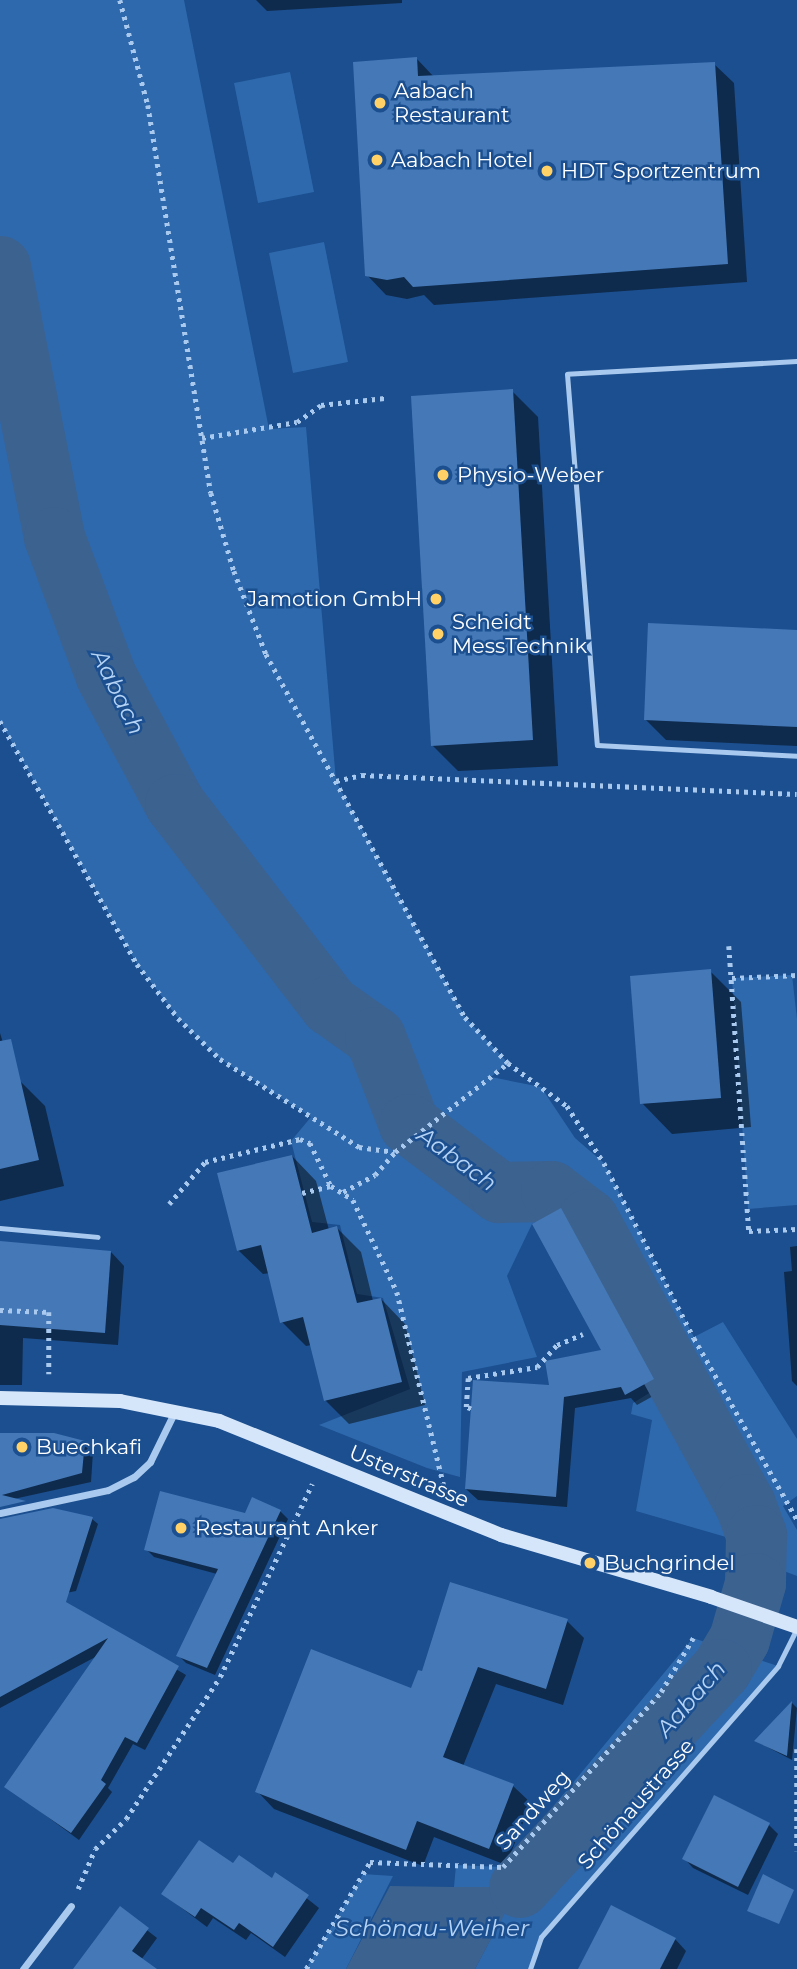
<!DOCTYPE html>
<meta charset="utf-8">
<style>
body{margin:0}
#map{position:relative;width:797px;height:1969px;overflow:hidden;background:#1b4f8f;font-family:Montserrat,sans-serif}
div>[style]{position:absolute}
.green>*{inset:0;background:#2e69ad}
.water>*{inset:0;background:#3c6290}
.shadow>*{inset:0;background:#0007}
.river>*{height:61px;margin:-30.5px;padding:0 30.5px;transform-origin:30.5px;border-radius:30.5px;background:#3c6290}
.building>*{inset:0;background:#4478b7}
.path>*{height:4.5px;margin-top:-2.25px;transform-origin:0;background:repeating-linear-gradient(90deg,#a9c9ee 0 3.5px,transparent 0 8.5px)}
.service>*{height:5px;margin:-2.5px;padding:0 2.5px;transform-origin:2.5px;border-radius:2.5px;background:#a9c9ee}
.minor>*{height:7px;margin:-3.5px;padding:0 3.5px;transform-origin:3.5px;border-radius:3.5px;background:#a9c9ee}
.secondary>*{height:14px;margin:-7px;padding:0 7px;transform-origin:7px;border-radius:7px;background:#d6e6fa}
.dots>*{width:19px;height:19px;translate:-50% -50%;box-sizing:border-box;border:4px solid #1b4f8f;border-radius:50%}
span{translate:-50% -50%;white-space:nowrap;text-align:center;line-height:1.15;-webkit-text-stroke:5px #1b4f8f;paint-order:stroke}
.poi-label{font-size:21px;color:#fff}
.left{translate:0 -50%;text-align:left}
.right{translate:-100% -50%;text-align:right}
.street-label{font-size:21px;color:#fff}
.water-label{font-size:23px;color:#b5d3f5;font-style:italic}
</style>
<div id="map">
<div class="green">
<i style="clip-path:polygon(0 0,184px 0,269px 429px,306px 427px,336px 781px,465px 1017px,508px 1063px,491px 1077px,541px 1087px,575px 1138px,604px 1163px,694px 1337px,723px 1322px,797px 1439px,797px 1496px,783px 1506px,797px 1530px,797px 1576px,728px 1550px,726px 1537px,636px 1511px,652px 1420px,631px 1414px,633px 1403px,659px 1387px,561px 1208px,532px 1224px,507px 1276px,537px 1357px,462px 1372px,460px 1477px,427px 1468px,319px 1425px,410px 1389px,383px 1298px,357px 1294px,340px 1225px,312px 1222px,291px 1141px,311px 1117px,220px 1059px,178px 1018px,137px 964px,0 721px)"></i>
<i style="clip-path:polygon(290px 72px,314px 192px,258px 203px,234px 83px)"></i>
<i style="clip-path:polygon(324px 242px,348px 362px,293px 373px,269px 253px)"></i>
<i style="clip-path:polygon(792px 975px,797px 1019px,797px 1205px,748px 1209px,732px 978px)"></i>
<i style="clip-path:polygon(693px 1638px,778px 1666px,541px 1936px,530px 1969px,475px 1969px,518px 1887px,454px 1887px,456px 1865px,503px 1867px)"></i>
<i style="clip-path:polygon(363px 1874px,393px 1876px,346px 1969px,306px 1969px)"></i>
</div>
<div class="water">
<i style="clip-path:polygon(390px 1886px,454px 1887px,519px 1887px,475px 1969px,346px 1969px)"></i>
</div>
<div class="shadow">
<i style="clip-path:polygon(256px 0,402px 0,402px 3px,267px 11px)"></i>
<i style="clip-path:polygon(417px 59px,434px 77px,714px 64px,734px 83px,747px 282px,434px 305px,424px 295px,407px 299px,386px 295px,367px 275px)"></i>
<i style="clip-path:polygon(512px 391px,538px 417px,558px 766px,458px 771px,432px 745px)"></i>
<i style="clip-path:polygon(797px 632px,797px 746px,666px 740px,646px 720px)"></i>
<i style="clip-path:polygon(710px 971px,741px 1002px,751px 1127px,672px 1134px,642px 1103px)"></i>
<i style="clip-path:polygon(0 1033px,15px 1081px,19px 1080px,45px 1106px,64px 1186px,0 1201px)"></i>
<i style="clip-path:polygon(292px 1156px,316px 1181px,329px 1230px,337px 1228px,361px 1252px,373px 1301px,381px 1299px,405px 1324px,425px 1405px,349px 1424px,325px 1400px,311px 1345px,306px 1346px,282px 1322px,270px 1273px,263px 1274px,238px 1250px)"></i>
<i style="clip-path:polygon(561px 1210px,572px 1221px,664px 1390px,637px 1405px,631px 1398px,575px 1408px,567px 1507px,478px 1500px,466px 1489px,551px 1387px,603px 1352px)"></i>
<i style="clip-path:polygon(0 1245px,111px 1252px,124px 1266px,118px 1345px,23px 1338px,22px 1385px,0 1385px)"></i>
<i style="clip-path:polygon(797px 1246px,797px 1386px,792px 1381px,784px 1272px,792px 1271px,790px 1247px)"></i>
<i style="clip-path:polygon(0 1436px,84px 1443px,93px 1452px,91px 1482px,0 1502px)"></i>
<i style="clip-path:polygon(280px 1511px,288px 1519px,215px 1675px,186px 1663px,178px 1655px,217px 1574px,154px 1557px,146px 1549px,246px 1515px)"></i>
<i style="clip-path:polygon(92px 1519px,98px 1524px,76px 1591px,0 1606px,0 1531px)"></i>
<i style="clip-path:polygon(56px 1598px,186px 1675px,145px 1750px,133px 1744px,108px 1788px,112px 1792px,79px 1840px,7px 1787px,99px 1655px,0 1708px,0 1628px)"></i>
<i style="clip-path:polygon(567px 1621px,584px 1638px,563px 1705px,496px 1684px,463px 1766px,513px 1786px,531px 1803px,506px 1865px,434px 1837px,423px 1866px,274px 1809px,257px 1791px,412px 1690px,423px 1673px)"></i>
<i style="clip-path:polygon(792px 1703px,797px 1708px,792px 1760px,756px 1741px)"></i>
<i style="clip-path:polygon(769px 1825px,778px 1834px,748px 1895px,693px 1868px,684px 1858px)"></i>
<i style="clip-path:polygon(276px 1874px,319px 1908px,285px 1957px,251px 1933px,246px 1940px,213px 1918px,207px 1927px,163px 1894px,272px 1880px)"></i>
<i style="clip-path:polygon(120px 1909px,157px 1938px,141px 1960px,154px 1969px,75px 1969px)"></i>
<i style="clip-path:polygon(675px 1939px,686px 1951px,677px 1969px,580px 1969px)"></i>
</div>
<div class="river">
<i style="left:0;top:266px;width:276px;rotate:78.7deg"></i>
<i style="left:54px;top:537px;width:148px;rotate:69.5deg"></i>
<i style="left:106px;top:676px;width:145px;rotate:61.7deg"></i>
<i style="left:175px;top:804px;width:254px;rotate:52.4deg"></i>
<i style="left:330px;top:1005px;width:55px;rotate:35.4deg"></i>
<i style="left:375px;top:1037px;width:93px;rotate:68.7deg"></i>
<i style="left:409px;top:1124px;width:113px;rotate:37.1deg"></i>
<i style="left:499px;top:1192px;width:52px;rotate:-1.1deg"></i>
<i style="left:551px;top:1191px;width:46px;rotate:37.1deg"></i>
<i style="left:588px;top:1219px;width:325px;rotate:61.2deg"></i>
<i style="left:745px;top:1504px;width:33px;rotate:70deg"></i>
<i style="left:756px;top:1535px;width:48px;rotate:91.2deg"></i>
<i style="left:755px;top:1583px;width:58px;rotate:105.9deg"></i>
<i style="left:739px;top:1639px;width:35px;rotate:121deg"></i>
<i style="left:721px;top:1669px;width:297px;rotate:132.8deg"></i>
</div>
<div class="building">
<i style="clip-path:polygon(417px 57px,418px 76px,715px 62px,728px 264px,413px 287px,404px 277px,387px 280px,365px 276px,353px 62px)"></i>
<i style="clip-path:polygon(513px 389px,533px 740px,431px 746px,411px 396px)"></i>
<i style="clip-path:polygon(648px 623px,797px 630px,797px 727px,644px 720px)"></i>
<i style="clip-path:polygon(711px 969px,721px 1098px,640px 1104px,630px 976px)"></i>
<i style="clip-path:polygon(11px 1039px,39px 1160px,0 1169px,0 1041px)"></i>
<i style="clip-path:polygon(292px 1155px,312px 1233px,337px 1226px,357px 1303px,381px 1298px,402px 1382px,324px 1401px,303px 1317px,280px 1323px,261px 1245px,237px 1251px,217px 1173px)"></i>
<i style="clip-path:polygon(561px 1208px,654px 1379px,625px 1395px,621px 1387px,564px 1397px,556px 1497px,465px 1489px,473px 1380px,549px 1385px,545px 1361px,601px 1350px,532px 1224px)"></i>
<i style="clip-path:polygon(0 1241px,111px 1251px,105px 1333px,0 1325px)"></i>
<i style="clip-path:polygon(0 1433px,54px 1433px,85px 1441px,82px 1473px,2px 1495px,26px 1501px,0 1507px)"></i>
<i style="clip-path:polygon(160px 1491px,245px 1513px,252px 1497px,281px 1510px,207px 1668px,176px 1656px,218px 1569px,144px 1550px)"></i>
<i style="clip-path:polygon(53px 1508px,93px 1517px,66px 1602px,179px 1666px,137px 1743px,125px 1737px,101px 1780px,106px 1784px,71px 1833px,4px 1787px,108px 1638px,0 1697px,0 1519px)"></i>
<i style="clip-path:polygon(450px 1582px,568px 1619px,546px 1689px,478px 1667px,443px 1757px,514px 1784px,489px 1849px,417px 1821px,406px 1850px,255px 1792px,311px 1649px,411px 1688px,418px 1670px,422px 1671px)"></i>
<i style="clip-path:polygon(792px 1701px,787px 1756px,754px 1741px)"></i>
<i style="clip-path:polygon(714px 1795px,770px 1823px,738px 1887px,682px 1859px)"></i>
<i style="clip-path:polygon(199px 1840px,233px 1863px,239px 1855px,272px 1878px,275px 1872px,309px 1895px,273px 1947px,239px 1923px,234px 1930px,201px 1908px,195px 1917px,161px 1894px)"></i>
<i style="clip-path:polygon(763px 1874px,794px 1890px,779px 1924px,747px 1911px)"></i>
<i style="clip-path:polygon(611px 1905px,676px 1938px,660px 1969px,578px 1969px)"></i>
<i style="clip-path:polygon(120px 1906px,149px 1928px,132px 1951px,157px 1969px,73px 1969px)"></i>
</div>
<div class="path">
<i style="left:120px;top:0;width:109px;rotate:75.1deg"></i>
<i style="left:148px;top:105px;width:393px;rotate:80.8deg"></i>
<i style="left:211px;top:493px;width:81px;rotate:73.6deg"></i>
<i style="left:234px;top:571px;width:89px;rotate:68.9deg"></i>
<i style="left:266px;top:654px;width:414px;rotate:61.3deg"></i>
<i style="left:465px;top:1017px;width:63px;rotate:46.9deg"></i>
<i style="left:508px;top:1063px;width:73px;rotate:36.1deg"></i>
<i style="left:567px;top:1106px;width:68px;rotate:57deg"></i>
<i style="left:604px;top:1163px;width:197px;rotate:62.8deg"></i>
<i style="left:694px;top:1338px;width:208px;rotate:60.4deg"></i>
<i style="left:202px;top:438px;width:96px;rotate:-9.6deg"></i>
<i style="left:297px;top:422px;width:29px;rotate:-35deg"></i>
<i style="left:321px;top:405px;width:64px;rotate:-6.2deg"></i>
<i style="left:0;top:721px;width:279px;rotate:60.6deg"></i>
<i style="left:137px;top:964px;width:68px;rotate:52.8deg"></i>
<i style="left:178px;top:1018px;width:59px;rotate:44.3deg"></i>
<i style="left:220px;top:1059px;width:165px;rotate:32.3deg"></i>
<i style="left:359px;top:1147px;width:36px;rotate:8deg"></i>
<i style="left:395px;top:1152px;width:144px;rotate:-38.2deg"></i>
<i style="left:336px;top:781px;width:27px;rotate:-13deg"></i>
<i style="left:362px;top:775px;width:435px;rotate:2.5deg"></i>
<i style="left:729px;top:946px;width:286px;rotate:86deg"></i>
<i style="left:749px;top:1231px;width:48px;rotate:-2.4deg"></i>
<i style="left:732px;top:978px;width:65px;rotate:-2.6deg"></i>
<i style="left:343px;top:1192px;width:36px;rotate:-28deg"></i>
<i style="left:375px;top:1175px;width:30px;rotate:-49deg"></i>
<i style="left:302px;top:1193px;width:30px;rotate:-14deg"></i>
<i style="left:169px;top:1204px;width:55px;rotate:-49.4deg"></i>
<i style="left:205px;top:1162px;width:98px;rotate:-13.6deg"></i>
<i style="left:300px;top:1139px;width:11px;rotate:22deg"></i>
<i style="left:310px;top:1143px;width:48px;rotate:64deg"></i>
<i style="left:331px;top:1186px;width:26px;rotate:32deg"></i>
<i style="left:353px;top:1200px;width:102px;rotate:64.4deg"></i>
<i style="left:397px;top:1292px;width:200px;rotate:76.4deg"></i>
<i style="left:0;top:1310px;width:49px;rotate:2.3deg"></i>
<i style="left:49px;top:1312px;width:62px;rotate:90deg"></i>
<i style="left:471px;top:1409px;width:5px;rotate:-158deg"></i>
<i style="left:466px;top:1407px;width:29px;rotate:-86deg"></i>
<i style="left:468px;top:1378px;width:70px;rotate:-9.1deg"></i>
<i style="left:537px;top:1367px;width:30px;rotate:-48deg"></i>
<i style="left:557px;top:1345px;width:28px;rotate:-23deg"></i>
<i style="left:797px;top:1749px;width:102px;rotate:90deg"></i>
<i style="left:78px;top:1889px;width:43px;rotate:-67deg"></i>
<i style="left:95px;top:1849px;width:43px;rotate:-44.1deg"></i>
<i style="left:126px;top:1819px;width:170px;rotate:-56.5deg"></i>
<i style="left:220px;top:1677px;width:214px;rotate:-64.5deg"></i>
<i style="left:306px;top:1969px;width:125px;rotate:-59.1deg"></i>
<i style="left:370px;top:1862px;width:133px;rotate:2.2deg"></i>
<i style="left:503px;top:1867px;width:236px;rotate:-47.9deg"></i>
<i style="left:661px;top:1692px;width:63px;rotate:-59.3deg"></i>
</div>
<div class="service">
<i style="left:797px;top:361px;width:230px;rotate:176.8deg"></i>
<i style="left:567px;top:374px;width:372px;rotate:85.4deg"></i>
<i style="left:597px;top:745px;width:200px;rotate:3.1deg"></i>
<i style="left:0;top:1228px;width:98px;rotate:5.2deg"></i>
<i style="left:530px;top:1969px;width:34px;rotate:-71deg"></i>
<i style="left:541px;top:1937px;width:360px;rotate:-48.8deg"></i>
<i style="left:778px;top:1666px;width:40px;rotate:-63.4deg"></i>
</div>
<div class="minor">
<i style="left:0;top:1513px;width:110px;rotate:-12deg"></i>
<i style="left:108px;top:1490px;width:29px;rotate:-27deg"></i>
<i style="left:134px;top:1477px;width:22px;rotate:-43deg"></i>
<i style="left:150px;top:1462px;width:55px;rotate:-63.9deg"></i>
<i style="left:23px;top:1969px;width:79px;rotate:-52.7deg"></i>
</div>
<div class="secondary">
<i style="left:0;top:1398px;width:120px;rotate:1.4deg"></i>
<i style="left:120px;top:1401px;width:101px;rotate:11.4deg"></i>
<i style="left:219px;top:1421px;width:304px;rotate:22deg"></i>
<i style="left:501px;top:1535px;width:219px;rotate:16.4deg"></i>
<i style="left:711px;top:1597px;width:91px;rotate:19.2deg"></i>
</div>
<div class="dots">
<i style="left:380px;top:103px;background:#ffd166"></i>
<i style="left:377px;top:160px;background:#ffd166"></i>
<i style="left:547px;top:171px;background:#ffd166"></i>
<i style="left:443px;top:475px;background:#ffd166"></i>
<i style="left:436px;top:599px;background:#ffd166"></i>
<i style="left:438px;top:634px;background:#ffd166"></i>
<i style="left:22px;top:1447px;background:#ffd166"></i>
<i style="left:181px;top:1528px;background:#ffd166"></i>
<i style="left:590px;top:1563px;background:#ffd166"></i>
</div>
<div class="poi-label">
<span class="left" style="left:394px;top:103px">Aabach<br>Restaurant</span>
<span class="left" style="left:391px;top:160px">Aabach Hotel</span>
<span class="left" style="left:561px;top:171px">HDT Sportzentrum</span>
<span class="left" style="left:457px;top:475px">Physio-Weber</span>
<span class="right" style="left:422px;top:599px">Jamotion GmbH</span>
<span class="left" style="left:452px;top:634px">Scheidt<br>MessTechnik</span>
<span class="left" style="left:36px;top:1447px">Buechkafi</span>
<span class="left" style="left:195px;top:1528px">Restaurant Anker</span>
<span class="left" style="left:604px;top:1563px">Buchgrindel</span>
</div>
<div class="street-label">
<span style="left:409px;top:1476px;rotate:23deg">Usterstrasse</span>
<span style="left:636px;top:1804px;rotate:-49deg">Schönaustrasse</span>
<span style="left:533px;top:1810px;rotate:-48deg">Sandweg</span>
</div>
<div class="water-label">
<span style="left:118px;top:692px;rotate:64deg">Aabach</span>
<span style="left:457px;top:1159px;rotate:36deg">Aabach</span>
<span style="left:691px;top:1699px;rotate:-49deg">Aabach</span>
<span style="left:432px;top:1928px">Schönau-Weiher</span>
</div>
</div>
